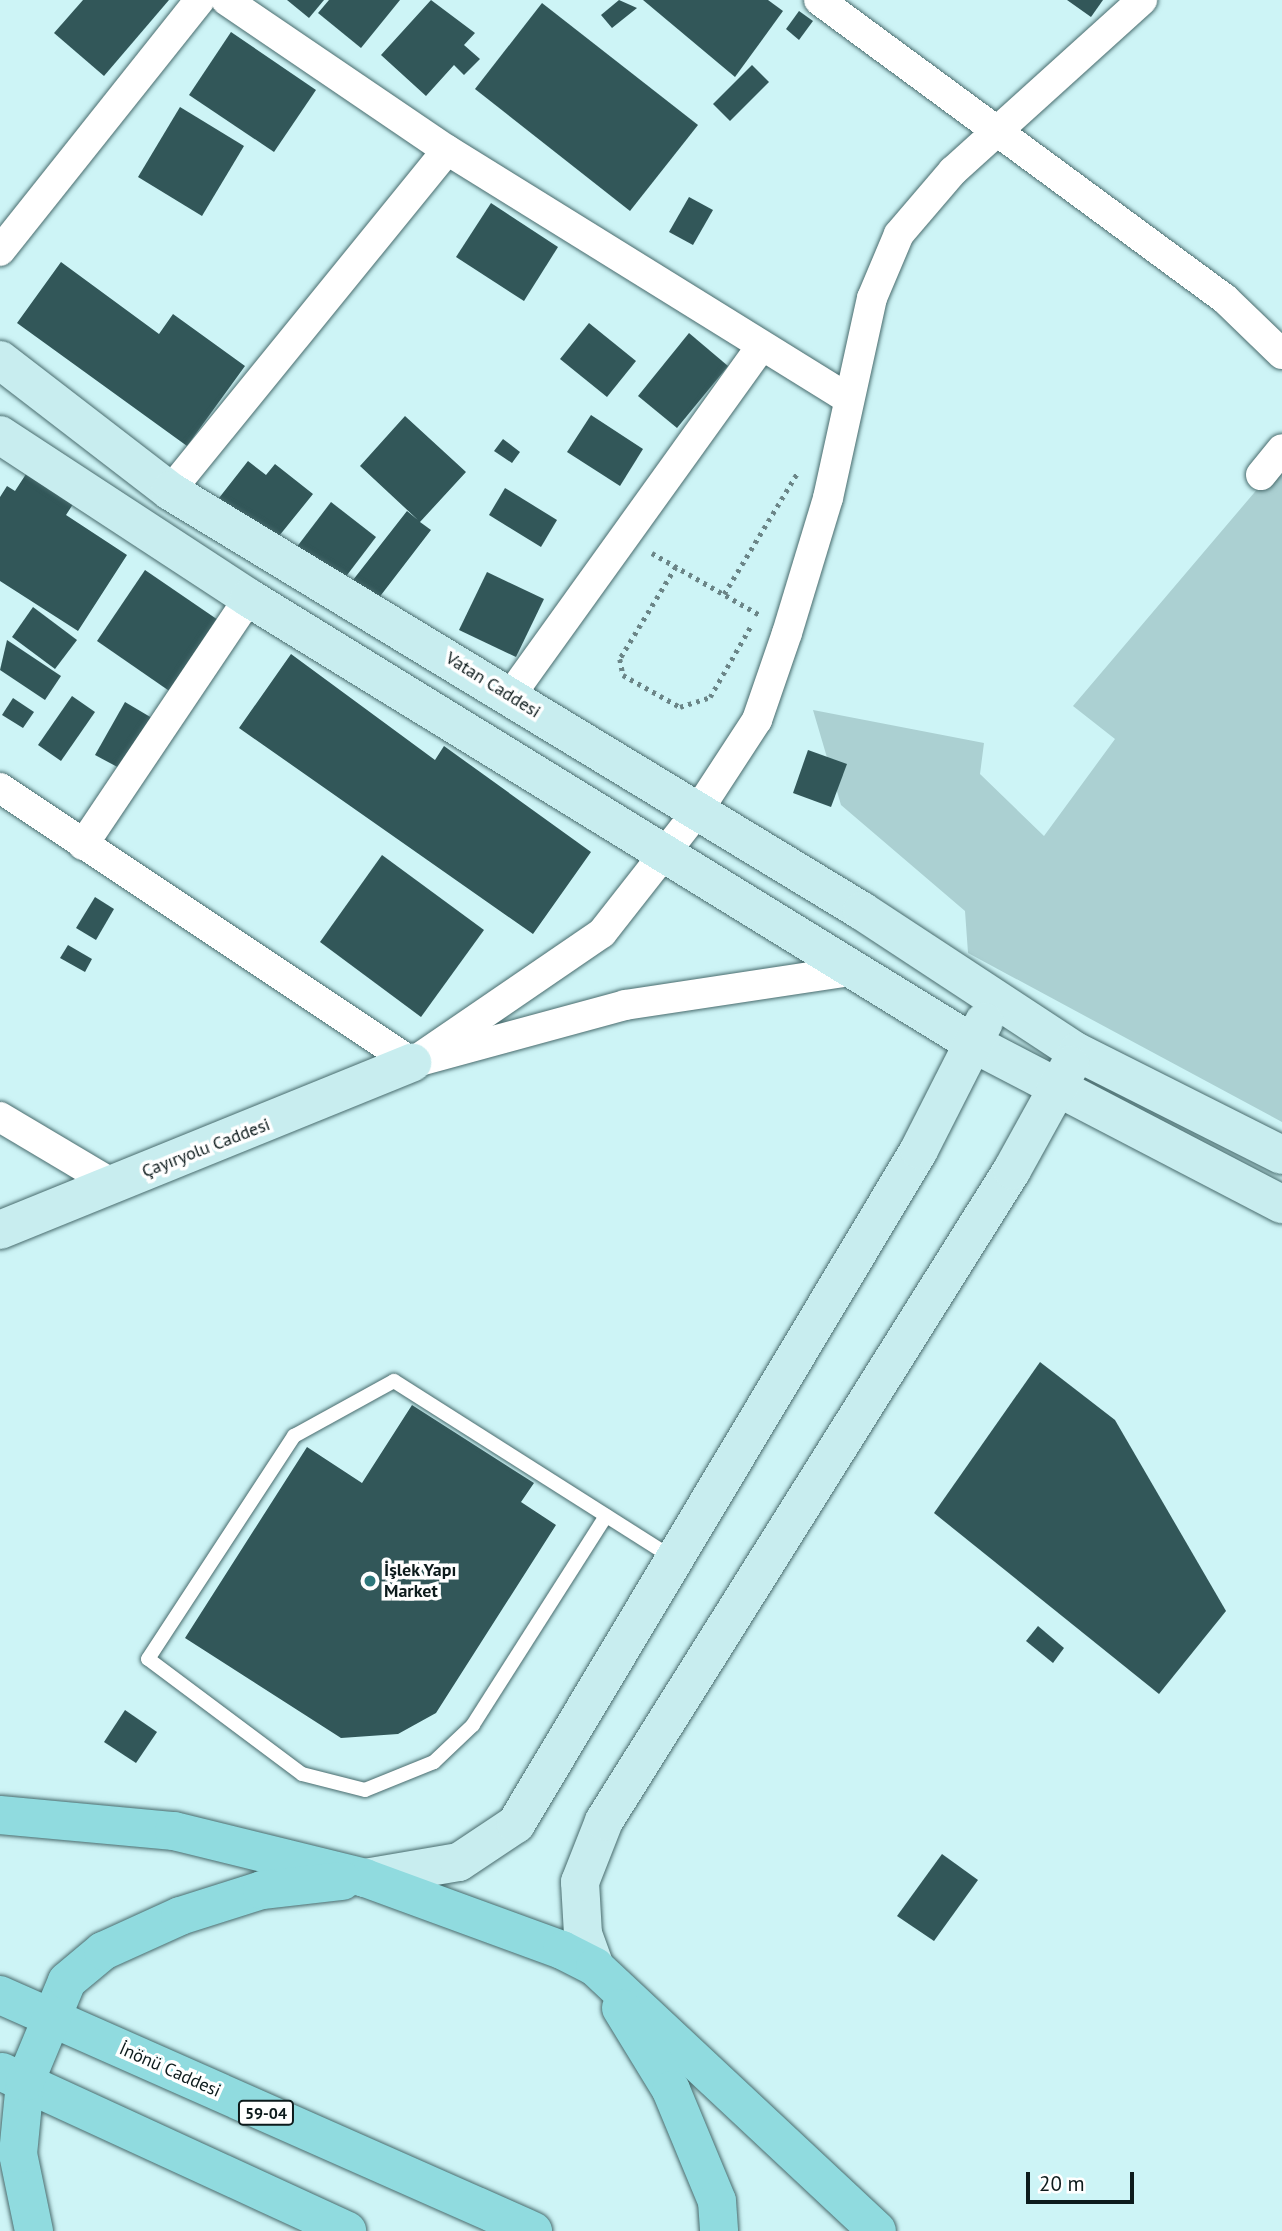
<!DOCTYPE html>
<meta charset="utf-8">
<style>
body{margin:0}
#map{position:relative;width:1282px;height:2231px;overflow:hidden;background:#cdf4f6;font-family:"PT Sans",sans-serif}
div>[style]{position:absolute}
.green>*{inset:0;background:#abd0d2}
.building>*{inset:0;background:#325759}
.path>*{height:4.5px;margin-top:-2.25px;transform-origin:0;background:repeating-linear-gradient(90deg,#6b8587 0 3.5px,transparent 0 8.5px)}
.roads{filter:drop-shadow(0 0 2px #486b6d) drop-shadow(0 0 2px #486b6d)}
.lane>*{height:14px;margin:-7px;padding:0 7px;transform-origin:7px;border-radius:7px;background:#fff}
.street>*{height:30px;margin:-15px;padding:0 15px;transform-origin:15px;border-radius:15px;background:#fff}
.secondary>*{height:38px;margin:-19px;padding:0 19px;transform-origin:19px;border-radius:19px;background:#c8edef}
.primary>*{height:38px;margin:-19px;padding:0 19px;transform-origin:19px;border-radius:19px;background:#90dbdf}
.dots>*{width:19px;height:19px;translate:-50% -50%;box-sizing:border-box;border:4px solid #fff;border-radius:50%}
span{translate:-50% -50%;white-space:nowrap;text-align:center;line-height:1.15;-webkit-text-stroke:7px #fff;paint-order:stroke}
.shield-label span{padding:2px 5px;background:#fff;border:2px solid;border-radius:5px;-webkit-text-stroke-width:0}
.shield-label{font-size:16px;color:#0d1b1c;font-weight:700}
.street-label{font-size:18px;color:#0d1b1c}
.poi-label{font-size:18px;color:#0d1b1c;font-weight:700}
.left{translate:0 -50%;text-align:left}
.scale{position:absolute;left:1026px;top:2172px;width:108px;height:32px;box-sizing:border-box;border:4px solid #0d1b1c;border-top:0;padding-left:9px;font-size:21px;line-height:24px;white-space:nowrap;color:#0d1b1c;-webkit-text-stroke:5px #fff;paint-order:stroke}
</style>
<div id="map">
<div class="green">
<i style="clip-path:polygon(1282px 460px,1282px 1122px,968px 953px,965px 911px,841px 805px,813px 710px,984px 743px,980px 774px,1044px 836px,1115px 739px,1073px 706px)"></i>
</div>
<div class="building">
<i style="clip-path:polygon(83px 0,169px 0,104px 76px,54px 33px)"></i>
<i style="clip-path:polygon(287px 0,324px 0,309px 18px)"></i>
<i style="clip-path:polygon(329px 0,400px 0,361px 48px,318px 13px)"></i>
<i style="clip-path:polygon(431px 0,475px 33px,464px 45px,480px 59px,464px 75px,454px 65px,426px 96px,381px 55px)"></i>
<i style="clip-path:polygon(619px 0,637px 8px,612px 28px,601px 15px)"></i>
<i style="clip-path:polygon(643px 0,768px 0,783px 11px,735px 77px)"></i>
<i style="clip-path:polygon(1067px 0,1103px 0,1091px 17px)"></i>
<i style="clip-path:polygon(542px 3px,698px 125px,630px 211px,475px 89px)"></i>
<i style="clip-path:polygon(799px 11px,813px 21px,799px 40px,786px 29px)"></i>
<i style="clip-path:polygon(231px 32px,316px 90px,274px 152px,189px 95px)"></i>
<i style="clip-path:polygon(752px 65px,769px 82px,730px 121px,713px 104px)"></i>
<i style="clip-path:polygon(180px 107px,244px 146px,202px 216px,138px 177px)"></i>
<i style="clip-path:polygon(689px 197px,713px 210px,693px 245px,669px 232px)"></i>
<i style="clip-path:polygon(491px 203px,558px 247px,524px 301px,456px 257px)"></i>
<i style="clip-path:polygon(61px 262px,159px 334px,173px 314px,245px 366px,187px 446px,17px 323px)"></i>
<i style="clip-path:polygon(589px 323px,636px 361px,607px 397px,560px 359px)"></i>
<i style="clip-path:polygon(689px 333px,728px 366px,677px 428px,638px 396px)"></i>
<i style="clip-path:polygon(591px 415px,643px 449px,620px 486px,567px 452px)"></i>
<i style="clip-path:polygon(405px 416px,466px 472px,420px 522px,431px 530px,378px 599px,353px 580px,407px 511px,418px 520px,360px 466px)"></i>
<i style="clip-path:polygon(503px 439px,520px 452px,512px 463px,494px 451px)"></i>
<i style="clip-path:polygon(248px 461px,266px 475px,275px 464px,313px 494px,275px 541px,219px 498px)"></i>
<i style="clip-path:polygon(28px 471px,75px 501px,66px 515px,127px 555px,78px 631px,0 581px,0 497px,7px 486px,15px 491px)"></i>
<i style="clip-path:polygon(505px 488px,557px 520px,541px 547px,489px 515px)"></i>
<i style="clip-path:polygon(331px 502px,376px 537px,341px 583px,296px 548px)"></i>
<i style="clip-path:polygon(145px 570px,240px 635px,178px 697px,97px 641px)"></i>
<i style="clip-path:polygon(487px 572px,544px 599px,516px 657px,459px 630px)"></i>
<i style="clip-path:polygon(33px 607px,77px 640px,55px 669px,12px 637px)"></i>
<i style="clip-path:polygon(7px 640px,61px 676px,45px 700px,0 670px)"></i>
<i style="clip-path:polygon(291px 654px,435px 760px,444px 746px,591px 852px,533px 934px,239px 728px)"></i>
<i style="clip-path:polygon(72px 696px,95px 712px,61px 761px,38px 745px)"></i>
<i style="clip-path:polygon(13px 698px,34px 712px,23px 728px,2px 715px)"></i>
<i style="clip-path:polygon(125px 702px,152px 718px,123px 770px,95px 755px)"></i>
<i style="clip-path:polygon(808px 750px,847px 764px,831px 807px,793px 793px)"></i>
<i style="clip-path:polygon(382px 855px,484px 930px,421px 1017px,320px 942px)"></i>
<i style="clip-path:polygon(95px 897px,114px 909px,96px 940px,76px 928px)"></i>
<i style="clip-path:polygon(68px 945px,92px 959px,85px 972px,60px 958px)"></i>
<i style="clip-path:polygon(1040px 1362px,1115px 1420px,1226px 1611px,1159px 1694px,934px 1513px)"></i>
<i style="clip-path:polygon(412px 1405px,534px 1483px,521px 1502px,556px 1525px,436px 1713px,398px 1734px,341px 1738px,185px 1638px,307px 1447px,362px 1483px)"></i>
<i style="clip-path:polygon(1038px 1626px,1064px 1648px,1053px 1663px,1026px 1641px)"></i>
<i style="clip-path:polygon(125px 1710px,157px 1732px,136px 1763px,104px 1742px)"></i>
<i style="clip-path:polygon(942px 1854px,978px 1880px,934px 1941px,897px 1916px)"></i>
</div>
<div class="path">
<i style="left:652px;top:553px;width:125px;rotate:29.9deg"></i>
<i style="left:676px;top:567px;width:108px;rotate:121.3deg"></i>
<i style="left:620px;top:659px;width:16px;rotate:79deg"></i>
<i style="left:623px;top:675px;width:65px;rotate:29.3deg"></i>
<i style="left:680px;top:707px;width:32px;rotate:-18deg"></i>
<i style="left:710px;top:697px;width:84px;rotate:-60.1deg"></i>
<i style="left:724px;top:594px;width:143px;rotate:-58.8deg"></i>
</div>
<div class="roads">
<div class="lane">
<i style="left:606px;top:1516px;width:248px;rotate:122.5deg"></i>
<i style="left:473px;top:1725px;width:54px;rotate:136.5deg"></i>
<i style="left:434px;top:1762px;width:74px;rotate:157.9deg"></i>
<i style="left:365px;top:1790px;width:65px;rotate:-165.7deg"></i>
<i style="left:302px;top:1774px;width:192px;rotate:-143.2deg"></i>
<i style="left:148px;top:1659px;width:267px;rotate:-56.8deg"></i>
<i style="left:294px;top:1436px;width:114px;rotate:-28.8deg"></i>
<i style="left:394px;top:1381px;width:332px;rotate:32.4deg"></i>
</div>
<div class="street">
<i style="left:226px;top:0;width:267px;rotate:34.2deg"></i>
<i style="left:447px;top:150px;width:471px;rotate:31.8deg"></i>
<i style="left:819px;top:0;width:504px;rotate:36.37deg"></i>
<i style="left:1225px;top:299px;width:79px;rotate:44deg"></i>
<i style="left:0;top:251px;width:321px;rotate:-51.5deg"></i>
<i style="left:1261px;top:475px;width:33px;rotate:-51deg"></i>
<i style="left:170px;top:491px;width:439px;rotate:-50.9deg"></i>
<i style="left:510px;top:696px;width:427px;rotate:-54.3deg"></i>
<i style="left:0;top:788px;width:495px;rotate:33.7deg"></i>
<i style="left:412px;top:1063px;width:221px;rotate:-15.2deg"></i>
<i style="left:625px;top:1005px;width:235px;rotate:-8.6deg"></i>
<i style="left:83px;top:845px;width:298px;rotate:-56.1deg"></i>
<i style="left:412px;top:1063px;width:230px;rotate:-34.4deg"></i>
<i style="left:602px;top:933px;width:154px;rotate:-51.9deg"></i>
<i style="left:697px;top:812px;width:110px;rotate:-56.9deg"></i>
<i style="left:757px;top:720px;width:92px;rotate:-71deg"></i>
<i style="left:787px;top:633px;width:141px;rotate:-73.1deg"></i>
<i style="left:828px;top:498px;width:205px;rotate:-77.6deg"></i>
<i style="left:872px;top:298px;width:69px;rotate:-67.1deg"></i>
<i style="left:899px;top:234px;width:83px;rotate:-49.4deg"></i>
<i style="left:953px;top:171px;width:255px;rotate:-42.1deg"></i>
<i style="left:0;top:1117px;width:131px;rotate:30.7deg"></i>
</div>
<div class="secondary">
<i style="left:0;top:360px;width:215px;rotate:37.6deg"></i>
<i style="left:170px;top:491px;width:809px;rotate:31.26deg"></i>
<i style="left:862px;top:911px;width:257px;rotate:33.3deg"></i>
<i style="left:1077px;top:1052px;width:229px;rotate:26.7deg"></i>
<i style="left:0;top:435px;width:298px;rotate:33.2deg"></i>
<i style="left:249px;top:598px;width:851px;rotate:31.6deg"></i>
<i style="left:974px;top:1044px;width:347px;rotate:27.5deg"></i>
<i style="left:0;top:1230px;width:445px;rotate:-22.1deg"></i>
<i style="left:365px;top:1878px;width:95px;rotate:-9.7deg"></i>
<i style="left:459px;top:1862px;width:69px;rotate:-33.7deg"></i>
<i style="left:516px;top:1824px;width:785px;rotate:-59.12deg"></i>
<i style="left:919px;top:1150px;width:144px;rotate:-63.1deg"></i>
<i style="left:595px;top:1967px;width:35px;rotate:-110deg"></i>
<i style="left:583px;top:1934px;width:52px;rotate:-93.3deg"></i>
<i style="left:580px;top:1882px;width:66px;rotate:-68.5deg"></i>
<i style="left:604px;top:1821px;width:768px;rotate:-57.92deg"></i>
<i style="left:1012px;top:1170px;width:120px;rotate:-61.1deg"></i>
</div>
<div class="primary">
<i style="left:0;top:1815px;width:175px;rotate:5.3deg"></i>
<i style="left:174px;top:1831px;width:197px;rotate:13.8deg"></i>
<i style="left:365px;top:1878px;width:210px;rotate:20.1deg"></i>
<i style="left:562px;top:1950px;width:37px;rotate:27deg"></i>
<i style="left:595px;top:1967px;width:386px;rotate:43.1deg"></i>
<i style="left:0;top:1995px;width:583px;rotate:23.88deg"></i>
<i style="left:621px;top:2008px;width:96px;rotate:58.6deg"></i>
<i style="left:671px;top:2090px;width:120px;rotate:67.5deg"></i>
<i style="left:717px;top:2201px;width:30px;rotate:86deg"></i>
<i style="left:2px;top:2072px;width:380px;rotate:24.7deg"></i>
<i style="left:34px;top:2231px;width:79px;rotate:-101.7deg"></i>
<i style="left:18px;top:2154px;width:72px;rotate:-84.4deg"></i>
<i style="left:25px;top:2082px;width:109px;rotate:-67.4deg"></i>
<i style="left:67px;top:1981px;width:47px;rotate:-39.8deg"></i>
<i style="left:103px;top:1951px;width:85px;rotate:-24.4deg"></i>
<i style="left:180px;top:1916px;width:86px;rotate:-17.6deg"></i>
<i style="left:262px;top:1890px;width:81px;rotate:-6.4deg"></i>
</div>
</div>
<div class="dots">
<i style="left:370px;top:1581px;background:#2d777b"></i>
</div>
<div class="shield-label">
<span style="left:266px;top:2113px">59-04</span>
</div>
<div class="street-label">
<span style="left:493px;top:685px;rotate:32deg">Vatan Caddesi</span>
<span style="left:206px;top:1148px;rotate:-21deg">Çayıryolu Caddesi</span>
<span style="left:170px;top:2070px;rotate:24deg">İnönü Caddesi</span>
</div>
<div class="poi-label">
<span class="left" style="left:384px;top:1581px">İşlek Yapı<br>Market</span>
</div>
<div class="scale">20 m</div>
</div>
